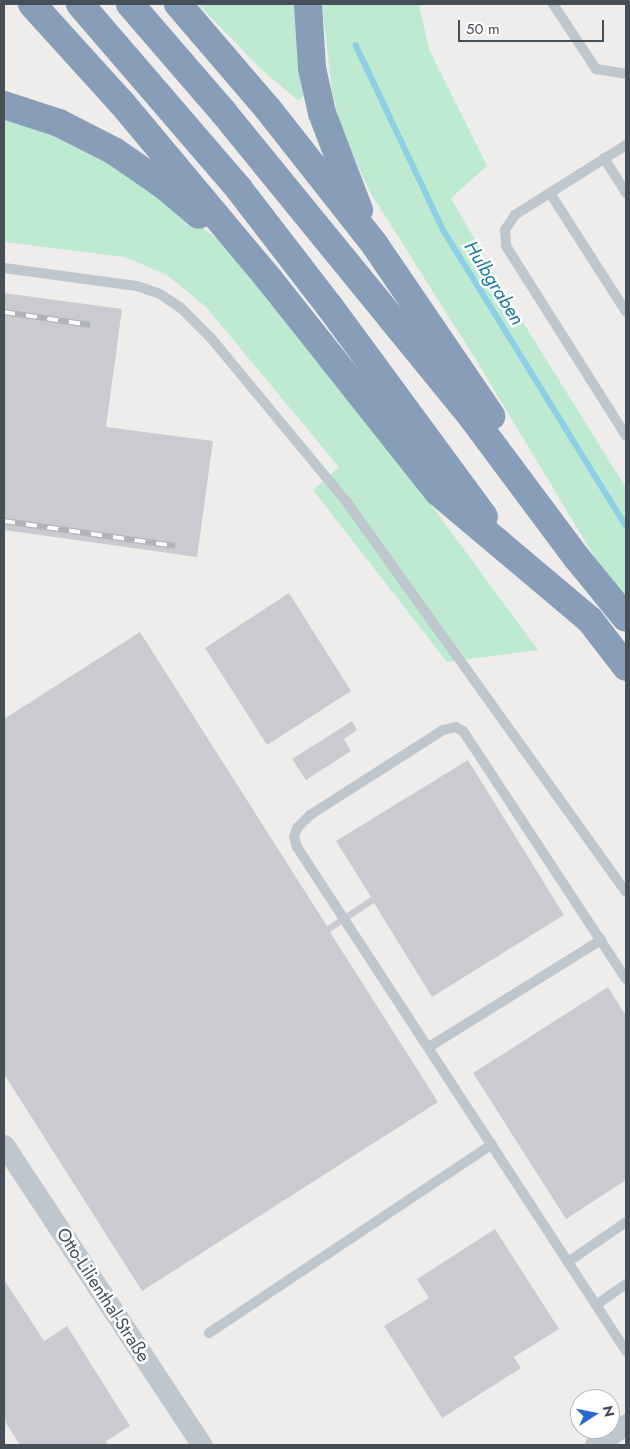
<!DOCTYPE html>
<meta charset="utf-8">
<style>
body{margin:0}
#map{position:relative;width:630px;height:1449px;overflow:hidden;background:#efedec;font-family:Jost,sans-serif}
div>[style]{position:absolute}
.green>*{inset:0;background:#bdead0}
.stream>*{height:5.5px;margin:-2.75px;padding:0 2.75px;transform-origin:2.75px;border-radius:2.75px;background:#8dcfe4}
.building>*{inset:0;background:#cacbd1}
.lane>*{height:10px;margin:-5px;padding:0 5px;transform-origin:5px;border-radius:5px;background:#bec6ce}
.street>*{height:21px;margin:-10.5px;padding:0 10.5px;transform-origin:10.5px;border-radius:10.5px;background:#bec6ce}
.highway>*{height:28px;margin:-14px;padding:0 14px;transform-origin:14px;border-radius:14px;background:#889db8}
.rail>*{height:5.5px;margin-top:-2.75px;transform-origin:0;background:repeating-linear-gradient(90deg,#fff 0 11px,#afb2b6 0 22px);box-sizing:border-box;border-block:1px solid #afb2b6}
span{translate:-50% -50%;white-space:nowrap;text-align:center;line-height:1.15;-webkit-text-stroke:5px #fff;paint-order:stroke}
.street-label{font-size:18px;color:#464f58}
.water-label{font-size:19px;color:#177a9b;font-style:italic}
.frame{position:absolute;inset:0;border:5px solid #464f58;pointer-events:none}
.north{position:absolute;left:570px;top:1389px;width:50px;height:50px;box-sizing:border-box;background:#fff;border:1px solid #b5b9bc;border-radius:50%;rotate:79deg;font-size:14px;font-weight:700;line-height:20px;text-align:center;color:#464f58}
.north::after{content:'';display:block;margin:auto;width:18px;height:22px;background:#266acf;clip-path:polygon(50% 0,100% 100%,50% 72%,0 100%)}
.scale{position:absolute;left:458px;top:20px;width:146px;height:22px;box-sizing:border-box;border:2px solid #464f58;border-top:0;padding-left:6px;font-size:15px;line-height:18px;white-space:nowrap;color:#464f58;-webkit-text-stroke:4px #fff;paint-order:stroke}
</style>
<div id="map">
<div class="green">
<i style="clip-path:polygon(198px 4px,298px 4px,305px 94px,299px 101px,265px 73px)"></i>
<i style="clip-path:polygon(322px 4px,419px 4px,429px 49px,487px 166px,451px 198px,511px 303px,626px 488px,626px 609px,473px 355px,370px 192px,342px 130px,332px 92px)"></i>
<i style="clip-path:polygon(4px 116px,45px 128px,114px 162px,216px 238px,241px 263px,421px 491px,538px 650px,447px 662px,313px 490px,339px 467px,206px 307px,167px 275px,125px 257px,4px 242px)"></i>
</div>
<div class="stream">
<i style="left:356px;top:45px;width:206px;rotate:64.7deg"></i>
<i style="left:444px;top:231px;width:347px;rotate:58.3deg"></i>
</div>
<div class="building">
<i style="clip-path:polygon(4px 293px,122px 309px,106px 427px,213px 441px,197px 557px,4px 530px)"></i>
<i style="clip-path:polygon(289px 593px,351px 691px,267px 745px,205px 648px)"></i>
<i style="clip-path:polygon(140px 632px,327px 926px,371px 897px,336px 841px,468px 760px,564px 915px,432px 997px,374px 903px,330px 932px,438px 1102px,142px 1291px,4px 1074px,4px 719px)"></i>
<i style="clip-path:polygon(352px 721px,357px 730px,344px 739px,351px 751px,306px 780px,292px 759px)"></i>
<i style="clip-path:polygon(608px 987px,626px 1016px,626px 1180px,566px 1219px,473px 1073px)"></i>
<i style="clip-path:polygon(495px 1229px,559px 1329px,514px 1357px,521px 1368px,442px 1418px,384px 1326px,429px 1298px,417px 1279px)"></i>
<i style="clip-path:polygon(5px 1281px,44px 1341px,67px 1326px,130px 1426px,106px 1441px,109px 1445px,20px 1445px,4px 1420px)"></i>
</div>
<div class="lane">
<i style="left:553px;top:4px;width:78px;rotate:56.5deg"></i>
<i style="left:596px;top:69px;width:30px;rotate:9deg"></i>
<i style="left:626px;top:145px;width:131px;rotate:147.8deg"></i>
<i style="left:515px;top:215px;width:18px;rotate:124deg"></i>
<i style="left:505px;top:230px;width:16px;rotate:86deg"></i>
<i style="left:506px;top:246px;width:225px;rotate:57.7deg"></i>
<i style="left:604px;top:158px;width:41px;rotate:57.8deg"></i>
<i style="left:550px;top:193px;width:141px;rotate:57.4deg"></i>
<i style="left:4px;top:268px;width:134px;rotate:7.7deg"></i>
<i style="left:137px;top:286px;width:24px;rotate:19deg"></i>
<i style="left:160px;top:294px;width:25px;rotate:34deg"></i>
<i style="left:181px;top:308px;width:42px;rotate:45deg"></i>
<i style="left:211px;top:338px;width:212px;rotate:50.4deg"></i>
<i style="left:346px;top:501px;width:481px;rotate:54.4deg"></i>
<i style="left:626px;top:979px;width:297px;rotate:-123.3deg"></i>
<i style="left:463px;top:731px;width:8px;rotate:-150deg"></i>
<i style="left:456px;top:727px;width:13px;rotate:167deg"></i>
<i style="left:443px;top:730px;width:158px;rotate:147.4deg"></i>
<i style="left:310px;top:815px;width:18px;rotate:135deg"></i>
<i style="left:297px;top:828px;width:9px;rotate:108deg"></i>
<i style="left:294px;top:837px;width:10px;rotate:73deg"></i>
<i style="left:297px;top:847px;width:602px;rotate:56.86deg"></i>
<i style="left:429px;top:1047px;width:203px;rotate:-31.9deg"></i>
<i style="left:568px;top:1262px;width:70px;rotate:-34.6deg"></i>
<i style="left:596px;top:1305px;width:37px;rotate:-35deg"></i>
<i style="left:209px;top:1333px;width:340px;rotate:-33.7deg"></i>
</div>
<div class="street">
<i style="left:4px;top:1145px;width:359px;rotate:56.6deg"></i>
<i style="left:595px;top:1445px;width:37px;rotate:-34deg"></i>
</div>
<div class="highway">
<i style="left:32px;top:4px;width:132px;rotate:47.8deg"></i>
<i style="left:121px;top:102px;width:231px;rotate:50.1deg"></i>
<i style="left:269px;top:279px;width:272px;rotate:51.6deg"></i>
<i style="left:438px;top:492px;width:199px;rotate:40.1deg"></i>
<i style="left:590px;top:620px;width:59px;rotate:52.5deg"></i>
<i style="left:80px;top:4px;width:244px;rotate:49.3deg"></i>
<i style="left:239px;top:189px;width:149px;rotate:52.4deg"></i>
<i style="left:330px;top:307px;width:260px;rotate:53.7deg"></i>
<i style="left:130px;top:4px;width:144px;rotate:49.2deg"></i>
<i style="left:224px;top:113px;width:396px;rotate:50.8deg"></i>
<i style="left:474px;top:420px;width:172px;rotate:53.3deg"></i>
<i style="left:577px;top:558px;width:77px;rotate:50.8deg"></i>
<i style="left:178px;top:4px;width:138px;rotate:49.4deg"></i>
<i style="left:268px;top:109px;width:173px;rotate:51.8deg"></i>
<i style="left:375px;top:245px;width:207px;rotate:55.8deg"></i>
<i style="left:308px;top:4px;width:64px;rotate:86.4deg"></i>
<i style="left:312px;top:68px;width:46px;rotate:77.5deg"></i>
<i style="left:322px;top:113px;width:104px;rotate:69.1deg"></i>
<i style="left:4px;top:105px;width:58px;rotate:18.1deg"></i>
<i style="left:59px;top:123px;width:62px;rotate:27deg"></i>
<i style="left:114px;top:151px;width:63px;rotate:34.7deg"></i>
<i style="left:166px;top:187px;width:43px;rotate:40.3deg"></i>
</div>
<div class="rail">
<i style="left:4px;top:312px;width:87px;rotate:8.6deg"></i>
<i style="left:4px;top:521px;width:173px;rotate:8.3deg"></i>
</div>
<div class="street-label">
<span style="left:103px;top:1295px;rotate:57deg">Otto-Lilienthal-Straße</span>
</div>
<div class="water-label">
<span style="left:494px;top:283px;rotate:58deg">Hulbgraben</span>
</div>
<div class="frame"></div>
<div class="north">N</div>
<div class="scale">50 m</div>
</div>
